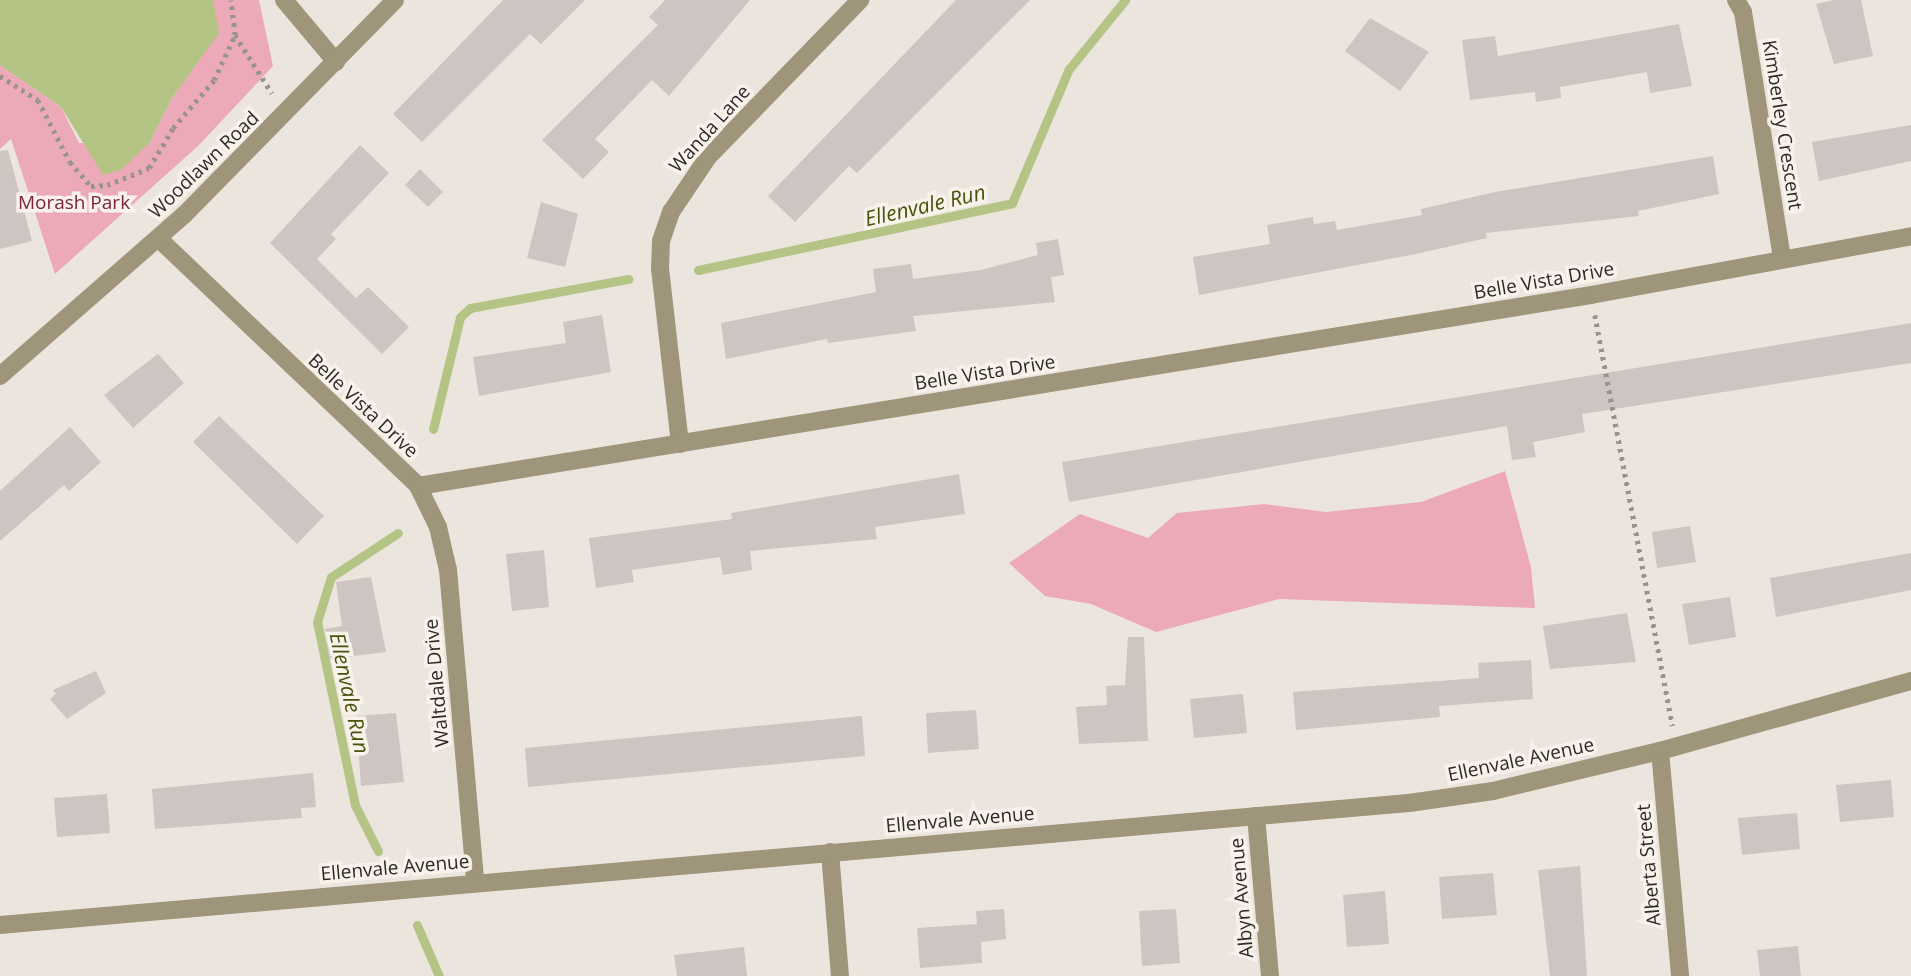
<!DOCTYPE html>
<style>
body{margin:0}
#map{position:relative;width:1911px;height:976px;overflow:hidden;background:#ece5de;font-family:"Open Sans",sans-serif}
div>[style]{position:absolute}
.green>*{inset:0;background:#eca9b8}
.water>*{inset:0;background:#b3c485}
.stream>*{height:9px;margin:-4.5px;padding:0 4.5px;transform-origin:4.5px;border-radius:4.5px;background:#b3c485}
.building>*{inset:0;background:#cec4c1}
.path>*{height:4.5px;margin-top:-2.25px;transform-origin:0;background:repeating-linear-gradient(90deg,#98938e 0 3.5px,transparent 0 8.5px)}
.minor>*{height:18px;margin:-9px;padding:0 9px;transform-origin:9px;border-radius:9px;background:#9e957b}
span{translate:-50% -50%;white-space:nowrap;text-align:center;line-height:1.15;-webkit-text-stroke:7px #f9f2eb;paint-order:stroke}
.street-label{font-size:19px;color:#2d2b28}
.park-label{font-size:19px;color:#77243f}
.water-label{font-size:21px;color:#46540d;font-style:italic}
</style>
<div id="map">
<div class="green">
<i style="clip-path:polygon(213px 0,259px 0,273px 66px,198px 146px,55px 274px,11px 139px,0 149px,0 65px,61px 107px,79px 143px,150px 142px,172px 98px,218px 33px)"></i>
<i style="clip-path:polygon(1505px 471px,1531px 567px,1535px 608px,1279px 599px,1156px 632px,1091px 604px,1045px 596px,1009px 563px,1080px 514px,1148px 538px,1177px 513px,1264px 504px,1326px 512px,1421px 502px)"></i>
</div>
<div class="water">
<i style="clip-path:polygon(0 0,213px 0,219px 33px,172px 98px,150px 142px,121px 170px,103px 175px,61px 107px,0 65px)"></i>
</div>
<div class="stream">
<i style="left:698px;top:270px;width:321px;rotate:-12deg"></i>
<i style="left:1012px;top:203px;width:146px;rotate:-67deg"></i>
<i style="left:1069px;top:69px;width:89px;rotate:-50.9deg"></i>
<i style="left:433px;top:429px;width:115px;rotate:-76.4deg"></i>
<i style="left:460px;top:317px;width:13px;rotate:-42deg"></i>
<i style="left:470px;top:308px;width:161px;rotate:-10.4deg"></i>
<i style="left:378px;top:851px;width:51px;rotate:-116.6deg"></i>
<i style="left:355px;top:805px;width:187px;rotate:-101.7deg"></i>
<i style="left:317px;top:622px;width:47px;rotate:-72.7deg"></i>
<i style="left:331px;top:577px;width:80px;rotate:-33.3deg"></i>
<i style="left:417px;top:925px;width:56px;rotate:66.7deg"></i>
</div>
<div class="building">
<i style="clip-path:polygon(503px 0,585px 0,541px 44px,530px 34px,422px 142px,393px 114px)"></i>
<i style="clip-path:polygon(665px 0,750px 0,669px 96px,652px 80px,595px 139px,609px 152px,583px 179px,542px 140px,658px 25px,649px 17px)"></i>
<i style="clip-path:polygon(956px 0,1030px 0,857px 173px,849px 166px,795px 222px,768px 196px)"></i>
<i style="clip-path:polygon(1834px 0,1861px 0,1873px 56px,1834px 64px,1816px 4px)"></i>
<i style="clip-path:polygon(1370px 18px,1429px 52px,1400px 91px,1345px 51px)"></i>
<i style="clip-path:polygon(1679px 24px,1692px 86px,1650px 93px,1647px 72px,1560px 87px,1561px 98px,1536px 102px,1535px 92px,1470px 100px,1462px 40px,1495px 36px,1498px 56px)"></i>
<i style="clip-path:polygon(1911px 125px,1911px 161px,1819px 181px,1812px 142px)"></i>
<i style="clip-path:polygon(360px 145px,389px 173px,331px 234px,336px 239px,317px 259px,356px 298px,368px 287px,409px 327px,382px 354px,270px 243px)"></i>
<i style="clip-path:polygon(8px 150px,32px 241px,0 249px,0 151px)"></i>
<i style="clip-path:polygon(1713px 156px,1719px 194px,1638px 211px,1639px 216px,1486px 233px,1487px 238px,1416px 254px,1199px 295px,1193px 257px,1270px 244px,1267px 225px,1313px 217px,1314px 224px,1335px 221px,1337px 230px,1422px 215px,1421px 209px,1495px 192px)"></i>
<i style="clip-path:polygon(420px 169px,443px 192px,428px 207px,405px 185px)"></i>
<i style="clip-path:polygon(541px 202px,578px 214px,565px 267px,527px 258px)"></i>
<i style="clip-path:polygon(1058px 239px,1064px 275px,1051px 277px,1055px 302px,913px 316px,916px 331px,828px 343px,827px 339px,726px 359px,721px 323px,876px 292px,873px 269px,911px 264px,913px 279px,981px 270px,1038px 255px,1036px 243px)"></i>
<i style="clip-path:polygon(602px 315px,611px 372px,479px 396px,473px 357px,566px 343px,563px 322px)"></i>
<i style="clip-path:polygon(1911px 323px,1911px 363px,1582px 414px,1585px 432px,1533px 442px,1536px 457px,1512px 460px,1507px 426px,1069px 502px,1062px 462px)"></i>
<i style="clip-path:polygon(158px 354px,184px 383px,133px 428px,104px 395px)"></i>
<i style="clip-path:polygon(219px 416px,324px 516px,297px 544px,193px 442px)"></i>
<i style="clip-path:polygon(70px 427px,101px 462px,69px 491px,64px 485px,0 541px,0 491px)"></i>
<i style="clip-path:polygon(959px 474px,965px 514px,875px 527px,877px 539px,750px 551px,752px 570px,723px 575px,720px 557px,632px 570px,634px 582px,596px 588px,589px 538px,732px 519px,731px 513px)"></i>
<i style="clip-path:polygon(1690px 526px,1696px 562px,1657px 568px,1652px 532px)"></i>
<i style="clip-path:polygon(544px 550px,549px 607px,512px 611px,506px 554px)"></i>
<i style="clip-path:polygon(1911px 553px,1911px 590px,1776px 617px,1770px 578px)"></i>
<i style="clip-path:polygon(371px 577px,386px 652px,329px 659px,325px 629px,342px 626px,336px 582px)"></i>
<i style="clip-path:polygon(1730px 597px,1736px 637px,1689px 645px,1682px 604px)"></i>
<i style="clip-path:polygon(1627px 613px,1636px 662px,1550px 669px,1543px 626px)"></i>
<i style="clip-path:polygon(1128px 637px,1144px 637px,1148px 741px,1079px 744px,1076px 707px,1107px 705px,1106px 686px,1125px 685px)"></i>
<i style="clip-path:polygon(1531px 660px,1533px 699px,1439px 706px,1440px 717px,1296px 730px,1293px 692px,1479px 678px,1478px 663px)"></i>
<i style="clip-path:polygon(96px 671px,106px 693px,67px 719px,50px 699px,56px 694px,53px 690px)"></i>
<i style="clip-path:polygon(1243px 694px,1247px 733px,1194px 738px,1190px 699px)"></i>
<i style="clip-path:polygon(976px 710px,979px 749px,928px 753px,926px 713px)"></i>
<i style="clip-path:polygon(396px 713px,404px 782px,361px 786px,356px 716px)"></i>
<i style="clip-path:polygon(862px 716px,865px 756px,528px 787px,525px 748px)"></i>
<i style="clip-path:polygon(313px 773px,316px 807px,301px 808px,302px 818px,155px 829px,152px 789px)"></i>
<i style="clip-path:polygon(1891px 780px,1894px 817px,1840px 822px,1836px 785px)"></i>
<i style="clip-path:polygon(107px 794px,110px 833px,57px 837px,54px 798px)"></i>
<i style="clip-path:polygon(1797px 813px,1800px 849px,1742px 855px,1738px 818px)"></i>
<i style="clip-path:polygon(1580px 866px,1587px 976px,1550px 976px,1538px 870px)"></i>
<i style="clip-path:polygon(1493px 873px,1497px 915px,1442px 919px,1439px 877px)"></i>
<i style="clip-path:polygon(1385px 891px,1389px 944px,1347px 947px,1343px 895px)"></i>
<i style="clip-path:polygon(1004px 909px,1006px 939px,981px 942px,982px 963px,920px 968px,917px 928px,977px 924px,976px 911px)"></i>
<i style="clip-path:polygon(1176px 909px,1180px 963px,1142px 966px,1139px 911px)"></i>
<i style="clip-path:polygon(1798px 946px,1801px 976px,1760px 976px,1757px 950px)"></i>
<i style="clip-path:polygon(744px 947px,747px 976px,677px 976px,674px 955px)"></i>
</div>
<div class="path">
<i style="left:235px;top:35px;width:69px;rotate:57.5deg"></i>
<i style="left:0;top:76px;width:45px;rotate:32.3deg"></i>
<i style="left:38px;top:100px;width:70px;rotate:62.7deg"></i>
<i style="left:70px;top:162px;width:32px;rotate:49deg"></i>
<i style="left:91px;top:186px;width:16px;rotate:-4deg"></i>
<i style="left:107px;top:185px;width:45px;rotate:-22deg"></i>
<i style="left:149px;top:168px;width:47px;rotate:-59deg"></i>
<i style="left:173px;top:128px;width:63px;rotate:-49.5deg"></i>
<i style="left:214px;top:80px;width:50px;rotate:-65deg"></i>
<i style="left:235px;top:35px;width:35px;rotate:-97deg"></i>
<i style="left:1595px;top:315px;width:418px;rotate:79.3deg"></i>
</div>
<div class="minor">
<i style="left:284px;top:0;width:81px;rotate:50deg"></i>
<i style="left:1736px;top:0;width:14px;rotate:60deg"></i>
<i style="left:1743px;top:12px;width:249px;rotate:81deg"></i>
<i style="left:158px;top:238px;width:359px;rotate:43.6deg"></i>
<i style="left:418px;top:486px;width:46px;rotate:64deg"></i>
<i style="left:438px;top:527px;width:44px;rotate:76.9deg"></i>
<i style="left:448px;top:570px;width:312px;rotate:85deg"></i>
<i style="left:0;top:376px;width:244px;rotate:-41.2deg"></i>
<i style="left:184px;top:215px;width:301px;rotate:-45.5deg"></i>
<i style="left:680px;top:444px;width:176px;rotate:-96.5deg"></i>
<i style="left:660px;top:269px;width:28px;rotate:-88deg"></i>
<i style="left:661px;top:241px;width:31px;rotate:-71deg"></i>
<i style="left:671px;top:212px;width:66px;rotate:-56.1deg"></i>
<i style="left:708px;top:157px;width:219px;rotate:-45.9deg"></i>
<i style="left:418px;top:486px;width:1188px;rotate:-9.25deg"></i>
<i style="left:1591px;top:295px;width:325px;rotate:-10.4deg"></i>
<i style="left:1660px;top:751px;width:226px;rotate:84.9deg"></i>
<i style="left:1256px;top:816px;width:161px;rotate:85deg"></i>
<i style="left:830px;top:852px;width:124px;rotate:85.4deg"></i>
<i style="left:0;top:925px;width:1414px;rotate:-4.95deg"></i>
<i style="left:1409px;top:803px;width:85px;rotate:-8.1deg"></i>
<i style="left:1493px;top:791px;width:172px;rotate:-13.5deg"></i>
<i style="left:1660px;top:751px;width:261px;rotate:-15.6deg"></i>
</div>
<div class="street-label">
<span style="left:1782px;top:125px;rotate:81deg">Kimberley Crescent</span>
<span style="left:710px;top:129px;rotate:-48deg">Wanda Lane</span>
<span style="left:204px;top:165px;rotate:-44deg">Woodlawn Road</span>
<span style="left:1544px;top:281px;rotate:-10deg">Belle Vista Drive</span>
<span style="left:985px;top:373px;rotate:-9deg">Belle Vista Drive</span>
<span style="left:363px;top:406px;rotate:43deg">Belle Vista Drive</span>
<span style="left:437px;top:683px;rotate:-95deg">Waltdale Drive</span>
<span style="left:1521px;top:760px;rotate:-12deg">Ellenvale Avenue</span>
<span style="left:960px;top:820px;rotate:-5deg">Ellenvale Avenue</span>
<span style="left:1649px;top:865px;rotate:-95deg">Alberta Street</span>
<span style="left:395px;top:868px;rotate:-5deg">Ellenvale Avenue</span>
<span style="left:1242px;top:898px;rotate:-95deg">Albyn Avenue</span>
</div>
<div class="park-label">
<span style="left:74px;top:203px">Morash Park</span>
</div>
<div class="water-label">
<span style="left:925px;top:205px;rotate:-13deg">Ellenvale Run</span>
<span style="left:350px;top:693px;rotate:78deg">Ellenvale Run</span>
</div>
</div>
